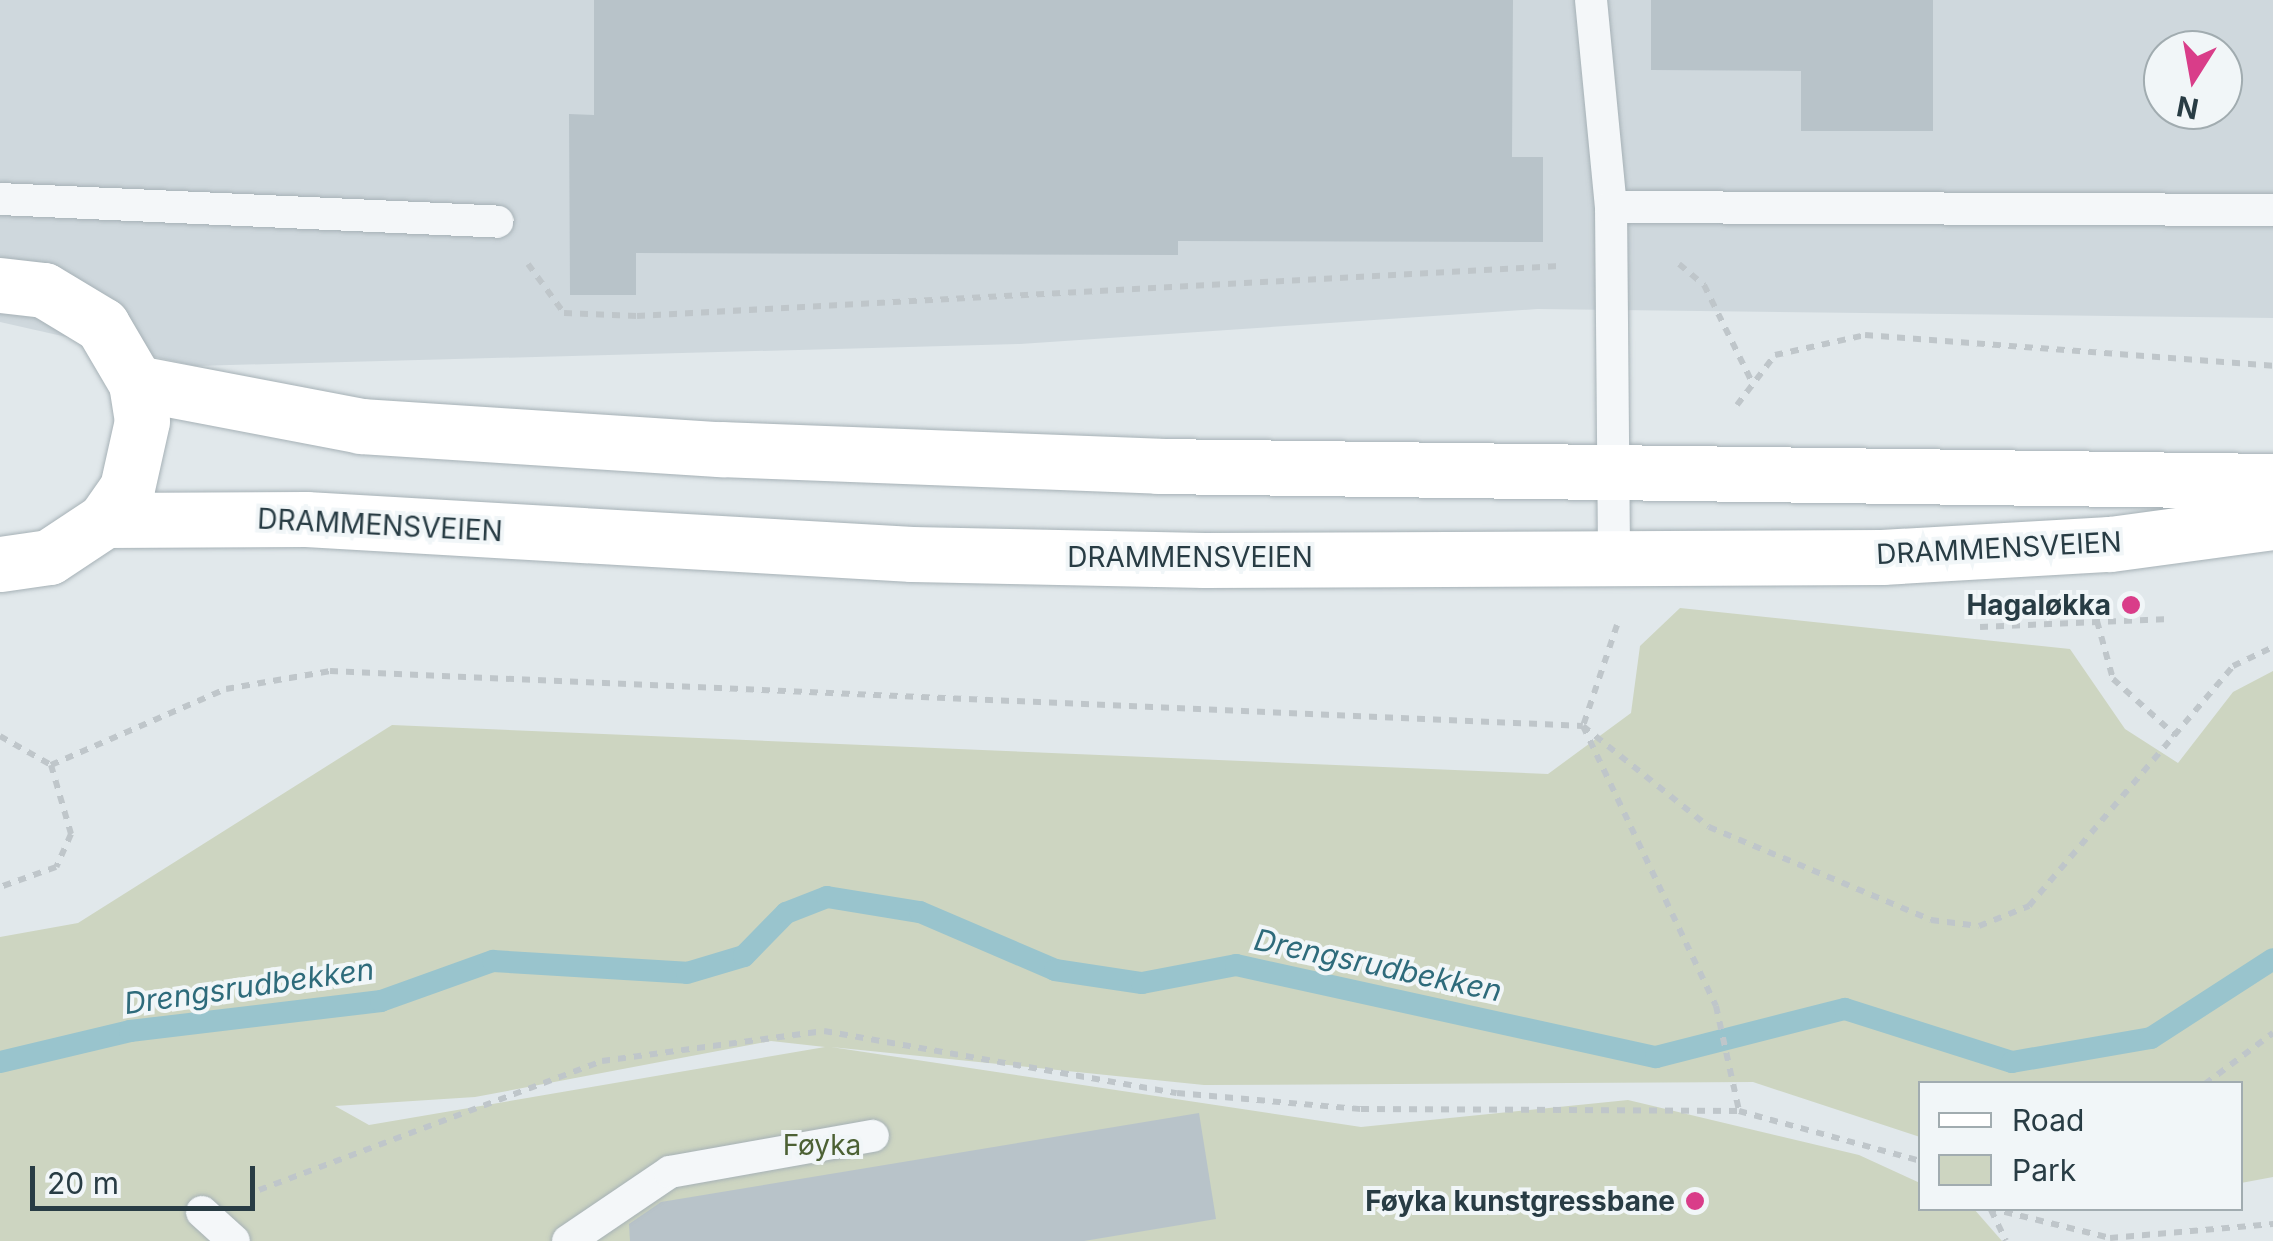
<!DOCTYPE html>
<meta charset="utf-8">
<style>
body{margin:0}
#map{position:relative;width:2273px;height:1241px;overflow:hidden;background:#e1e8eb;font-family:Inter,sans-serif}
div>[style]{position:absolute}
.built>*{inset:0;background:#cfd8dd}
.green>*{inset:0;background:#cdd5c1}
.stream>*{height:22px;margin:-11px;padding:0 11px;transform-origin:11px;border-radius:11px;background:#99c4cd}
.building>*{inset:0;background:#b8c3c9}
.path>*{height:6px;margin-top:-3px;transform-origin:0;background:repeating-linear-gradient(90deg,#bfc6ca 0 8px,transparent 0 16px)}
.roads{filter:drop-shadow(0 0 2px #a6b1b6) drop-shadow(0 0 2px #a6b1b6)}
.lane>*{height:32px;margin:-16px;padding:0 16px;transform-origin:16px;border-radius:16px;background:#f4f7f9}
.secondary>*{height:55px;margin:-27.5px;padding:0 27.5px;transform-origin:27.5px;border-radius:27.5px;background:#fff}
.dots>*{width:28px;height:28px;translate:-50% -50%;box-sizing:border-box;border:5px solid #f1f6f8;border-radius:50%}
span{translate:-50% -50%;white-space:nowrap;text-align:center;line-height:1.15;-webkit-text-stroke:8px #f1f6f8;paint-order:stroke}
.street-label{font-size:28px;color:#283c44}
.poi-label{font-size:28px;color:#283c44;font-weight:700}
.right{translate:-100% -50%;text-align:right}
.park-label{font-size:28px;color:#4c6134}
.water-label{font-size:30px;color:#2e6b7b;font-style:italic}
.legend{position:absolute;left:1918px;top:1081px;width:325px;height:130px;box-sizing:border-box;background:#f1f6f8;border:2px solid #a1acb0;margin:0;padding:12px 18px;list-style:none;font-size:30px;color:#283c44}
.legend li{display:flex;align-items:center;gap:20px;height:50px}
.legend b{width:50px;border:2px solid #a1acb0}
.north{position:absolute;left:2143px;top:30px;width:100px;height:100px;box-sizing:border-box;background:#f1f6f8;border:2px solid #a1acb0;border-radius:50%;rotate:191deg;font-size:28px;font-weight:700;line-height:40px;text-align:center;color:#283c44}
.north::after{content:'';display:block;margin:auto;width:35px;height:45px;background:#d93d89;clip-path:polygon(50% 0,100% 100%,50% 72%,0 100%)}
.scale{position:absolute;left:30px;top:1166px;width:225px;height:45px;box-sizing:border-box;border:5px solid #283c44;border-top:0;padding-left:12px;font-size:30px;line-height:35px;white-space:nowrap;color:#283c44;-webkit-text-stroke:8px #f1f6f8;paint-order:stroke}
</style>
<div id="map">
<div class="built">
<i style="clip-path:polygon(evenodd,0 0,2273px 0,2273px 318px,1537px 309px,1020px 344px,195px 366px,0 322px,0 0,2163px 50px,2223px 50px,2223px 110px,2163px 110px,2163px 50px)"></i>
</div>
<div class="green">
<i style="clip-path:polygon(evenodd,1680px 608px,2070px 649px,2125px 729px,2178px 763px,2233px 692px,2273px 671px,2273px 1177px,2241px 1183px,2240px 1084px,1920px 1084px,1920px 1137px,1753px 1082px,1204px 1085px,831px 1047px,1361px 1127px,1628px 1100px,1859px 1155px,1920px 1183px,1920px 1208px,1974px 1209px,2002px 1241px,0 1241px,0 937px,78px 923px,392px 725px,1548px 774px,1631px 713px,1640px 646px,1680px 608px,771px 1041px,825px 1047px,369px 1125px,335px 1106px,475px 1097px,771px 1041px)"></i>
</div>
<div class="stream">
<i style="left:0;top:1062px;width:134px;rotate:-13.4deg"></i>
<i style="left:130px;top:1031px;width:253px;rotate:-6.8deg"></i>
<i style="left:381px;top:1001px;width:119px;rotate:-19.7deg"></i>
<i style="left:493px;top:961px;width:194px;rotate:3.5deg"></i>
<i style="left:687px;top:973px;width:59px;rotate:-16.6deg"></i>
<i style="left:744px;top:956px;width:60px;rotate:-45.7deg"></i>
<i style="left:786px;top:913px;width:44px;rotate:-21.3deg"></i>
<i style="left:827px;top:897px;width:94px;rotate:9.2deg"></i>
<i style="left:920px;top:912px;width:147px;rotate:23.2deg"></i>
<i style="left:1055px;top:970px;width:88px;rotate:8.5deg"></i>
<i style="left:1142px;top:983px;width:96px;rotate:-10.8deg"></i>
<i style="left:1236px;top:965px;width:430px;rotate:12.4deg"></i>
<i style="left:1656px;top:1057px;width:195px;rotate:-14.3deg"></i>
<i style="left:1845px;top:1009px;width:175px;rotate:17.6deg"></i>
<i style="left:2012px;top:1062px;width:141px;rotate:-9.8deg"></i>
<i style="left:2151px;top:1038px;width:145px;rotate:-32.9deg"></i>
</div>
<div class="building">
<i style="clip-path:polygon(594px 0,1513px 0,1512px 157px,1543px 157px,1543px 242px,1178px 241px,1178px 255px,636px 253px,636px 295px,570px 295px,569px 114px,594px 115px)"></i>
<i style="clip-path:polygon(1651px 0,1933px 0,1933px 131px,1801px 131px,1801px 71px,1651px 70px)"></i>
<i style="clip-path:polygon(1199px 1113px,1216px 1219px,1084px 1241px,630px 1241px,629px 1224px,661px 1202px)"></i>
</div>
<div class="path">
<i style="left:528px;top:264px;width:61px;rotate:53.7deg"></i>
<i style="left:564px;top:313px;width:73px;rotate:2.4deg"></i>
<i style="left:637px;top:316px;width:923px;rotate:-3.1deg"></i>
<i style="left:1679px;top:264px;width:33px;rotate:40deg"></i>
<i style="left:1704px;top:285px;width:110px;rotate:63.7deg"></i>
<i style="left:1737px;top:405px;width:63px;rotate:-52.8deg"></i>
<i style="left:1775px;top:355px;width:92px;rotate:-12.5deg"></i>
<i style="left:1865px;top:335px;width:409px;rotate:4.3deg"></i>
<i style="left:2097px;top:621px;width:60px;rotate:74.6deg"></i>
<i style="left:2113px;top:679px;width:84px;rotate:42.1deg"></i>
<i style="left:1617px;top:625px;width:107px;rotate:108.6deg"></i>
<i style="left:1583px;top:726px;width:310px;rotate:64.6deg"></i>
<i style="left:1716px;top:1006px;width:107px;rotate:77.6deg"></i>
<i style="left:1980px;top:627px;width:190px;rotate:-2.4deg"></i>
<i style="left:0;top:736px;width:59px;rotate:29.6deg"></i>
<i style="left:51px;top:765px;width:72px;rotate:73.8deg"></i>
<i style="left:71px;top:834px;width:36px;rotate:114deg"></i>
<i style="left:56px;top:867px;width:59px;rotate:160.3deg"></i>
<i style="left:51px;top:765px;width:191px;rotate:-23.5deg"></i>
<i style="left:226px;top:689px;width:106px;rotate:-9.8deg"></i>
<i style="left:330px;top:671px;width:1254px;rotate:2.51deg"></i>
<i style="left:1583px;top:726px;width:161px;rotate:38.7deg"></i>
<i style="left:1709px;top:827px;width:241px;rotate:22.7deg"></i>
<i style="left:1931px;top:920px;width:48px;rotate:7.1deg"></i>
<i style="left:1979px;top:926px;width:54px;rotate:-21.8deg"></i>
<i style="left:2029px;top:906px;width:315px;rotate:-49.6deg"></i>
<i style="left:2233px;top:666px;width:44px;rotate:-25.4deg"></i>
<i style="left:2205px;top:1084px;width:85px;rotate:-36.9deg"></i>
<i style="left:259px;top:1190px;width:366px;rotate:-20.6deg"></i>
<i style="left:602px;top:1061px;width:224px;rotate:-7.7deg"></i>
<i style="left:824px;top:1031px;width:358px;rotate:10deg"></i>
<i style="left:1177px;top:1093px;width:185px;rotate:5deg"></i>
<i style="left:1361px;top:1109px;width:378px;rotate:0.3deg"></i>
<i style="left:1739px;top:1111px;width:188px;rotate:15.4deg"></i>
<i style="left:1989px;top:1208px;width:125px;rotate:13.9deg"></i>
<i style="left:2110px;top:1238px;width:164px;rotate:-4.9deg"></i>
<i style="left:1991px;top:1210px;width:34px;rotate:64deg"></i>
</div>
<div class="roads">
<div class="lane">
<i style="left:1591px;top:0;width:208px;rotate:84.5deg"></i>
<i style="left:1611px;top:207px;width:350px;rotate:89.5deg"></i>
<i style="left:0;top:199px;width:498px;rotate:2.6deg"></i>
<i style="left:1611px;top:207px;width:662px;rotate:0.26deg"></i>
<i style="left:202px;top:1212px;width:43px;rotate:42.2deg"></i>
<i style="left:568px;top:1241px;width:123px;rotate:-34.1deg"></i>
<i style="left:670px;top:1172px;width:206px;rotate:-10.1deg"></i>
</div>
<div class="secondary">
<i style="left:0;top:285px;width:44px;rotate:6.5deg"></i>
<i style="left:44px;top:290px;width:68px;rotate:31.1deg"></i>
<i style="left:102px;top:325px;width:67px;rotate:59.6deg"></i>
<i style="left:136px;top:383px;width:38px;rotate:81deg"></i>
<i style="left:142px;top:421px;width:69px;rotate:102.6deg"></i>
<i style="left:127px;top:488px;width:39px;rotate:125deg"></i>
<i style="left:105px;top:520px;width:67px;rotate:146.5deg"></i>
<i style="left:49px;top:557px;width:49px;rotate:171.9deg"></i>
<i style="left:136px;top:383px;width:229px;rotate:10.8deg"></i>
<i style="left:361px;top:426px;width:361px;rotate:3.7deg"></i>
<i style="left:721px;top:449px;width:437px;rotate:2.2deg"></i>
<i style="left:1158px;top:466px;width:1115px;rotate:0.77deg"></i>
<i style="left:105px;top:520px;width:201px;rotate:-0.3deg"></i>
<i style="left:306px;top:519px;width:607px;rotate:3.31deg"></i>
<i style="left:912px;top:554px;width:292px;rotate:1.2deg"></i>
<i style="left:1204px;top:560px;width:678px;rotate:-0.25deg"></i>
<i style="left:1882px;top:557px;width:228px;rotate:-3.3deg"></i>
<i style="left:2110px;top:544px;width:164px;rotate:-7.7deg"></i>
</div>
</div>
<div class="dots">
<i style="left:2131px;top:605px;background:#d93d89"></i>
<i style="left:1695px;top:1201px;background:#d93d89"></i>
</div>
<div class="street-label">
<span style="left:380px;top:525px;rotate:3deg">DRAMMENSVEIEN</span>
<span style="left:1999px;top:548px;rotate:-3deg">DRAMMENSVEIEN</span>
<span style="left:1190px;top:557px">DRAMMENSVEIEN</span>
</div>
<div class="poi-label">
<span class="right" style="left:2111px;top:605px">Hagaløkka</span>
<span class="right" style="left:1675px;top:1201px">Føyka kunstgressbane</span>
</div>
<div class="park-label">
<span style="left:822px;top:1145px">Føyka</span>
</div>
<div class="water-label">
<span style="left:1378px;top:965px;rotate:12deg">Drengsrudbekken</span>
<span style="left:249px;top:986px;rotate:-8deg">Drengsrudbekken</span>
</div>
<ul class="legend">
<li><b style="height:12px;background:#fff"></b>Road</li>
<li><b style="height:28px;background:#cdd5c1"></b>Park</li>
</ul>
<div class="north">N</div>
<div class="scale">20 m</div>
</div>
